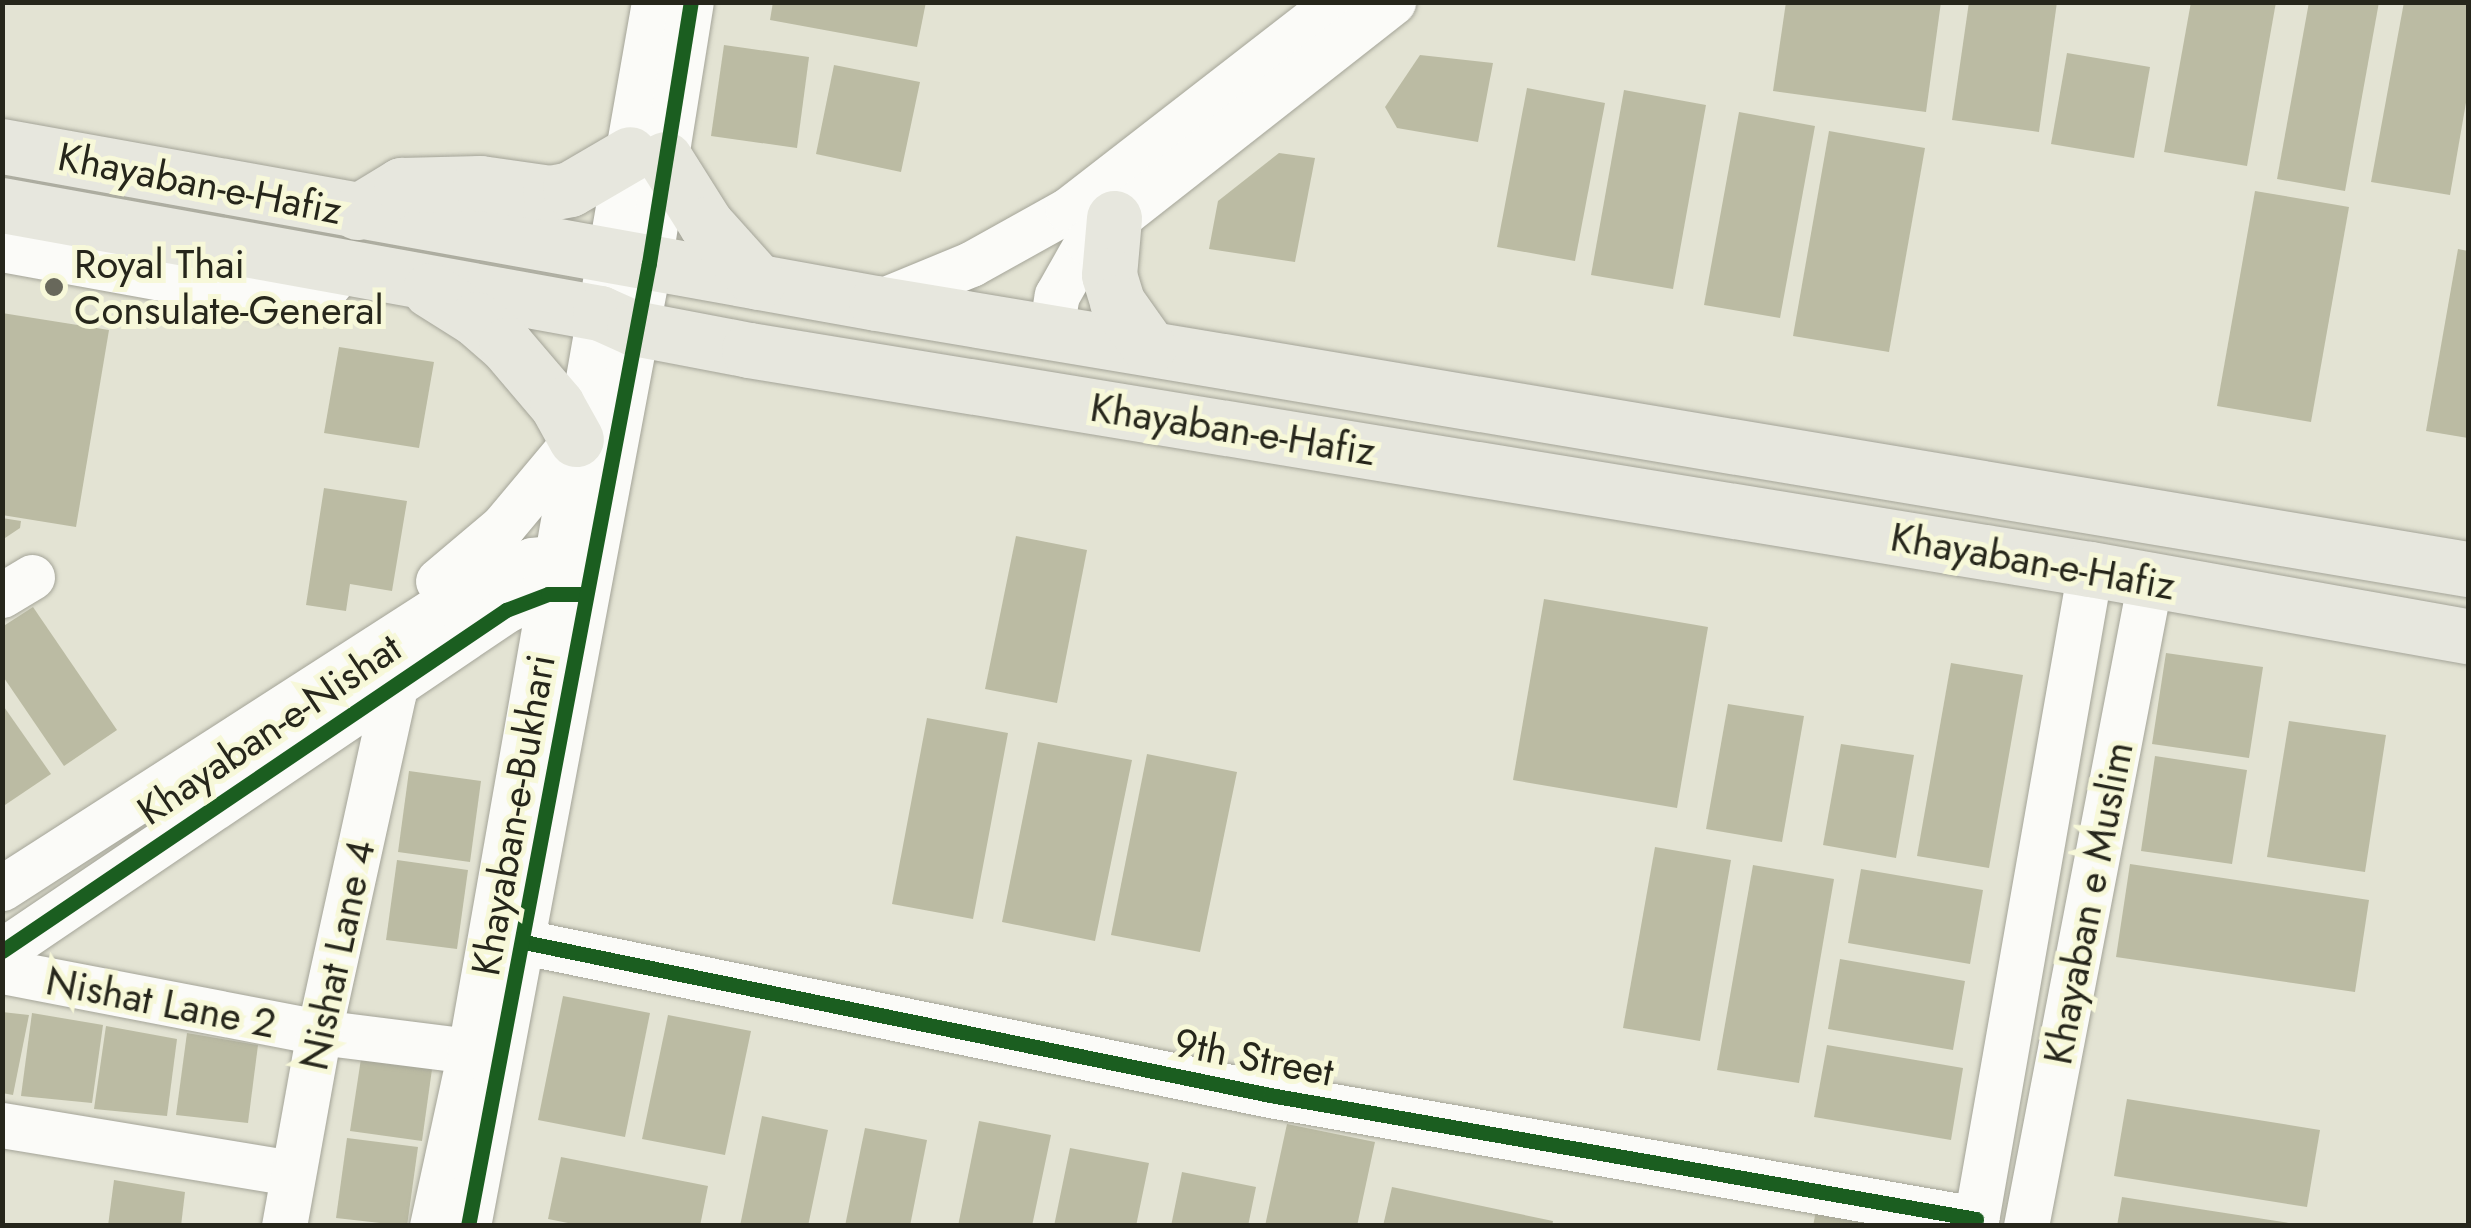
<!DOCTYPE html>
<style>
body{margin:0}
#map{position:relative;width:2471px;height:1228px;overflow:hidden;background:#e3e3d3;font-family:Jost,sans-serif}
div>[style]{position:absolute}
.building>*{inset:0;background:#bbbba3}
.roads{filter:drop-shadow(0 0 2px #a4a498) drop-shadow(0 0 2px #a4a498)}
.minor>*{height:45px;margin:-22.5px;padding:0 22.5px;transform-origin:22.5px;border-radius:22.5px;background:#fbfbf8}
.major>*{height:55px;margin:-27.5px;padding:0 27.5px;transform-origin:27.5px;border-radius:27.5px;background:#e7e7de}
.cycleway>*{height:15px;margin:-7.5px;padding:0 7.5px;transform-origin:7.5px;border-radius:7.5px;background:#1b5e20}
.dots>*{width:28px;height:28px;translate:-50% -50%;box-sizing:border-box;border:5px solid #f7f8d9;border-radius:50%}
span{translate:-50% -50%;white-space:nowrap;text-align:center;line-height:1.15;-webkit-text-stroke:10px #f7f8d9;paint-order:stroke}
.street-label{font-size:40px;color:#26261b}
.poi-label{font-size:40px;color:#26261b}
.left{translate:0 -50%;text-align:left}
.frame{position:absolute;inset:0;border:5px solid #26261b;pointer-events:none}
</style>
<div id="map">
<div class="building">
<i style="clip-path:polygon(773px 2px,926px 2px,917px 47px,770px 20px)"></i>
<i style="clip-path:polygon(1786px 2px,1941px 2px,1926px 112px,1773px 91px)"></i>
<i style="clip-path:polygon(1969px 2px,2057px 2px,2039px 132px,1952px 120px)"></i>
<i style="clip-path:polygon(2191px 2px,2276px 2px,2247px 166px,2164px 152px)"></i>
<i style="clip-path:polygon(2309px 2px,2379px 2px,2345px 191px,2277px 179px)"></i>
<i style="clip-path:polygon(2404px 2px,2468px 2px,2468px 91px,2450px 195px,2371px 182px)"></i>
<i style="clip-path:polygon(724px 45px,809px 57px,797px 148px,711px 136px)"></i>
<i style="clip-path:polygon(2067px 53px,2150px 67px,2134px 158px,2051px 144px)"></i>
<i style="clip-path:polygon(1420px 55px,1493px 63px,1478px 142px,1397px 128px,1385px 107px)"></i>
<i style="clip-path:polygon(834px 65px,920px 82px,901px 172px,816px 154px)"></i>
<i style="clip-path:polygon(1527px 88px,1605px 103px,1575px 261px,1497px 247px)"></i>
<i style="clip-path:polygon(1624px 90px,1706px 105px,1673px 289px,1591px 275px)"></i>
<i style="clip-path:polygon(1739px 112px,1815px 126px,1780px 318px,1704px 305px)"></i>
<i style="clip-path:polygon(1829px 131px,1925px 148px,1889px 352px,1793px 336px)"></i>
<i style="clip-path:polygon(1279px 153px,1315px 158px,1295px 262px,1209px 249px,1218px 201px)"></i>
<i style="clip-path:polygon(2255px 191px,2349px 207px,2311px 422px,2217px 406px)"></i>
<i style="clip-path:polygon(2458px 249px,2468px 251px,2468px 438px,2426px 431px)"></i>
<i style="clip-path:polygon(2px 313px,109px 330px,76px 527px,2px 515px)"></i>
<i style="clip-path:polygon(339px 347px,434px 362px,419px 448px,324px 433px)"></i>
<i style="clip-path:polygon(324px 488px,407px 501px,392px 591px,350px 584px,346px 611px,306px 605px)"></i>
<i style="clip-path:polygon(2px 518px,21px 521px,20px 528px,2px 540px)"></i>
<i style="clip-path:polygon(1016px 536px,1087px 550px,1057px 703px,985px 689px)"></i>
<i style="clip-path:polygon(1544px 599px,1708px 627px,1677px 808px,1513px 780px)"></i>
<i style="clip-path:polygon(33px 607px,117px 730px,64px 766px,2px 675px,2px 627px)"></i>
<i style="clip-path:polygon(2166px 653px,2263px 667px,2249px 758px,2152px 744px)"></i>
<i style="clip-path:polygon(1951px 663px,2023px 675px,1989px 868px,1917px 856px)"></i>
<i style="clip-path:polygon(2px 704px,51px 774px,2px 807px)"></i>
<i style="clip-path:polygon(1728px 704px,1804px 716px,1782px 842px,1706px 829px)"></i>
<i style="clip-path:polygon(927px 718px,1008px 733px,973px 919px,892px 904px)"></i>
<i style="clip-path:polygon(2289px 721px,2386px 735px,2365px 872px,2267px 857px)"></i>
<i style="clip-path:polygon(1038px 742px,1132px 760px,1095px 941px,1002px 922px)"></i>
<i style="clip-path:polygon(1841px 744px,1914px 755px,1896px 858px,1823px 845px)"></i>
<i style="clip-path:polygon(1147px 754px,1237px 772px,1200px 952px,1111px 935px)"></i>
<i style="clip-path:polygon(2155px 756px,2247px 770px,2232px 864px,2141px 851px)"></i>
<i style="clip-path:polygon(409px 771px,481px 781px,470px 862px,398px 852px)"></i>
<i style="clip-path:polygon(1655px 847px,1731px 860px,1700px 1041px,1623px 1028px)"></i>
<i style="clip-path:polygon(397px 860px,468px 870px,457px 949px,386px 940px)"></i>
<i style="clip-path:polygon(2130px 864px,2369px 900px,2355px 992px,2116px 957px)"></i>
<i style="clip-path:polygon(1753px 865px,1834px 879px,1799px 1083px,1717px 1070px)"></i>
<i style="clip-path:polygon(1861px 869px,1983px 890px,1970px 964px,1848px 943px)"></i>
<i style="clip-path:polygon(1840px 959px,1965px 981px,1953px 1050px,1828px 1029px)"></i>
<i style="clip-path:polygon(563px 996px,650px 1013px,625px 1137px,538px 1120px)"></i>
<i style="clip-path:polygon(2px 1012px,29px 1015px,13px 1095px,2px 1093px)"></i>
<i style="clip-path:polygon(32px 1013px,103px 1025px,92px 1103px,21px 1096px)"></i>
<i style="clip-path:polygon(668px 1015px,751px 1031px,725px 1155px,642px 1139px)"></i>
<i style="clip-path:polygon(106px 1026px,177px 1039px,167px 1116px,94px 1109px)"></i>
<i style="clip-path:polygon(187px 1033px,258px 1045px,248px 1123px,176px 1115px)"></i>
<i style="clip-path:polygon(1827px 1045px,1963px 1068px,1951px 1140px,1814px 1117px)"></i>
<i style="clip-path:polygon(362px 1052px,433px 1062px,422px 1141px,350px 1131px)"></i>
<i style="clip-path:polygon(2127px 1099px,2320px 1130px,2307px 1207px,2114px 1176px)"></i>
<i style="clip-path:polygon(762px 1116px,828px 1130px,808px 1226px,740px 1226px)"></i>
<i style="clip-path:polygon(979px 1121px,1051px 1135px,1032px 1226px,958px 1226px)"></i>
<i style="clip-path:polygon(1287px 1124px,1375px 1142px,1357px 1226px,1265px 1226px)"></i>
<i style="clip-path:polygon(865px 1128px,927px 1140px,910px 1226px,845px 1226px)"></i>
<i style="clip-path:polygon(347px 1138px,418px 1147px,407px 1226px,336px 1218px)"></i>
<i style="clip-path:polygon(1070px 1148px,1149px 1163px,1136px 1226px,1054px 1226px)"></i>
<i style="clip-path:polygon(561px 1157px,708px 1186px,700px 1226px,583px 1226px,548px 1219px)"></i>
<i style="clip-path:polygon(1182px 1172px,1256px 1187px,1248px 1226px,1171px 1226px)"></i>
<i style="clip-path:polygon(114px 1180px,185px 1192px,181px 1226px,108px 1226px)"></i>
<i style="clip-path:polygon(1392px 1187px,1553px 1221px,1552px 1226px,1383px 1226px)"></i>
<i style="clip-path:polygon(2122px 1197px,2289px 1223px,2289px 1226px,2117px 1226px)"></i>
<i style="clip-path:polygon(1816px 1211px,1886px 1226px,1813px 1226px)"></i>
</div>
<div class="roads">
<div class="minor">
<i style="left:2px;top:249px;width:280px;rotate:10.3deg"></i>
<i style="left:277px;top:299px;width:33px;rotate:-9deg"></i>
<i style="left:310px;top:294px;width:20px;rotate:-27deg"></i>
<i style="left:328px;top:285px;width:25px;rotate:-50deg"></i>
<i style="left:876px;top:303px;width:103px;rotate:-22.3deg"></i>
<i style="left:971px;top:264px;width:111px;rotate:-29.1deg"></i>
<i style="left:1068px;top:210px;width:339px;rotate:-37.8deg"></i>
<i style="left:1051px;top:331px;width:36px;rotate:-81deg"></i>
<i style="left:1057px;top:295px;width:61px;rotate:-60.5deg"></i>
<i style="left:1087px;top:242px;width:389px;rotate:-38.1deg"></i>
<i style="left:438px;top:581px;width:85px;rotate:-40.2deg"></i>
<i style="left:503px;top:526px;width:111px;rotate:-50.1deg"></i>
<i style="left:2px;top:595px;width:35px;rotate:-31deg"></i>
<i style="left:2px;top:888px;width:569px;rotate:-32.74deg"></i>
<i style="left:481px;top:580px;width:55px;rotate:-21.4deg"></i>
<i style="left:532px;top:560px;width:53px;rotate:-5.4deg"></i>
<i style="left:524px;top:942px;width:762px;rotate:11.59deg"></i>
<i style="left:1270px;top:1095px;width:717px;rotate:9.96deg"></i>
<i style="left:2px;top:951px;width:609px;rotate:-34.08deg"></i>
<i style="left:506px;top:610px;width:32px;rotate:-24deg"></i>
<i style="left:535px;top:597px;width:38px;rotate:-5deg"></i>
<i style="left:2px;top:971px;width:323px;rotate:10.9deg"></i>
<i style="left:319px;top:1032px;width:152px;rotate:7.2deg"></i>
<i style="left:2px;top:1125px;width:294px;rotate:9.4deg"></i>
<i style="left:284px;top:1226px;width:197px;rotate:-79.8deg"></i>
<i style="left:319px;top:1032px;width:345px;rotate:-77.6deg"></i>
<i style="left:393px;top:695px;width:10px;rotate:-119deg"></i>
<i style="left:432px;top:1226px;width:179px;rotate:-77.7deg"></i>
<i style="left:470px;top:1051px;width:1065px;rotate:-80.05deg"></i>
<i style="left:468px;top:1226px;width:980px;rotate:-79.36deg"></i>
<i style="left:649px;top:263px;width:264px;rotate:-80.9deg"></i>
<i style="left:1975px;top:1226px;width:667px;rotate:-80.07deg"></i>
<i style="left:2026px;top:1226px;width:658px;rotate:-79.13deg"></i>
</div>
<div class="major">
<i style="left:2px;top:146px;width:888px;rotate:10.18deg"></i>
<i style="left:876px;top:303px;width:1614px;rotate:9.49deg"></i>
<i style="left:665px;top:159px;width:77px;rotate:57.8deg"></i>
<i style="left:706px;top:224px;width:78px;rotate:48.1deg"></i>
<i style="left:2px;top:205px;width:608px;rotate:10.24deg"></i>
<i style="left:600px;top:313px;width:37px;rotate:24deg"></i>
<i style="left:634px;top:328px;width:117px;rotate:10.8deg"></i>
<i style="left:749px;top:350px;width:1359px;rotate:9.28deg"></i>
<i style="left:2090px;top:569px;width:384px;rotate:10.1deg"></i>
<i style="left:357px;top:212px;width:52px;rotate:-31.5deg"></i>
<i style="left:401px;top:185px;width:79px;rotate:-1.5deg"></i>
<i style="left:480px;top:183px;width:71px;rotate:8.1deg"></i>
<i style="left:550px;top:193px;width:20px;rotate:-11deg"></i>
<i style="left:570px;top:189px;width:69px;rotate:-30.3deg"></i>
<i style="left:1114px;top:218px;width:57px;rotate:95deg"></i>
<i style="left:1109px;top:275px;width:28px;rotate:73deg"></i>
<i style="left:1117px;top:302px;width:55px;rotate:54.6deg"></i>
<i style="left:430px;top:290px;width:54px;rotate:32.2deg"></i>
<i style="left:476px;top:319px;width:40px;rotate:41deg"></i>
<i style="left:506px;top:345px;width:79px;rotate:49.6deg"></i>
<i style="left:557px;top:405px;width:39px;rotate:61deg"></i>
</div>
</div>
<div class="cycleway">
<i style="left:524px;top:942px;width:762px;rotate:11.59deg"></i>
<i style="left:1270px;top:1095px;width:717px;rotate:9.96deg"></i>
<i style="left:2px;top:951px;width:609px;rotate:-34.08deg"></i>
<i style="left:506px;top:610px;width:45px;rotate:-20.9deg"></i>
<i style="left:548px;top:594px;width:38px"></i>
<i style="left:468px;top:1226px;width:980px;rotate:-79.36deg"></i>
<i style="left:649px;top:263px;width:264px;rotate:-80.9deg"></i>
</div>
<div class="dots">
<i style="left:54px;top:287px;background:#68685b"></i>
</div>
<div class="street-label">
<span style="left:200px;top:183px;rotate:11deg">Khayaban-e-Hafiz</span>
<span style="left:1233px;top:429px;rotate:9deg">Khayaban-e-Hafiz</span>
<span style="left:2033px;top:561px;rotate:10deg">Khayaban-e-Hafiz</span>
<span style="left:269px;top:729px;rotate:-34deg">Khayaban-e-Nishat</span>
<span style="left:513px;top:815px;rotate:-80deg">Khayaban-e-Bukhari</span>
<span style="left:2088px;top:903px;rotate:-79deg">Khayaban e Muslim</span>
<span style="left:337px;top:955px;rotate:-78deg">Nishat Lane 4</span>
<span style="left:161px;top:1002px;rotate:11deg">Nishat Lane 2</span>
<span style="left:1254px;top:1057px;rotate:11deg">9th Street</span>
</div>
<div class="poi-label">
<span class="left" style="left:74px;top:287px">Royal Thai<br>Consulate-General</span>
</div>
<div class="frame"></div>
</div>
